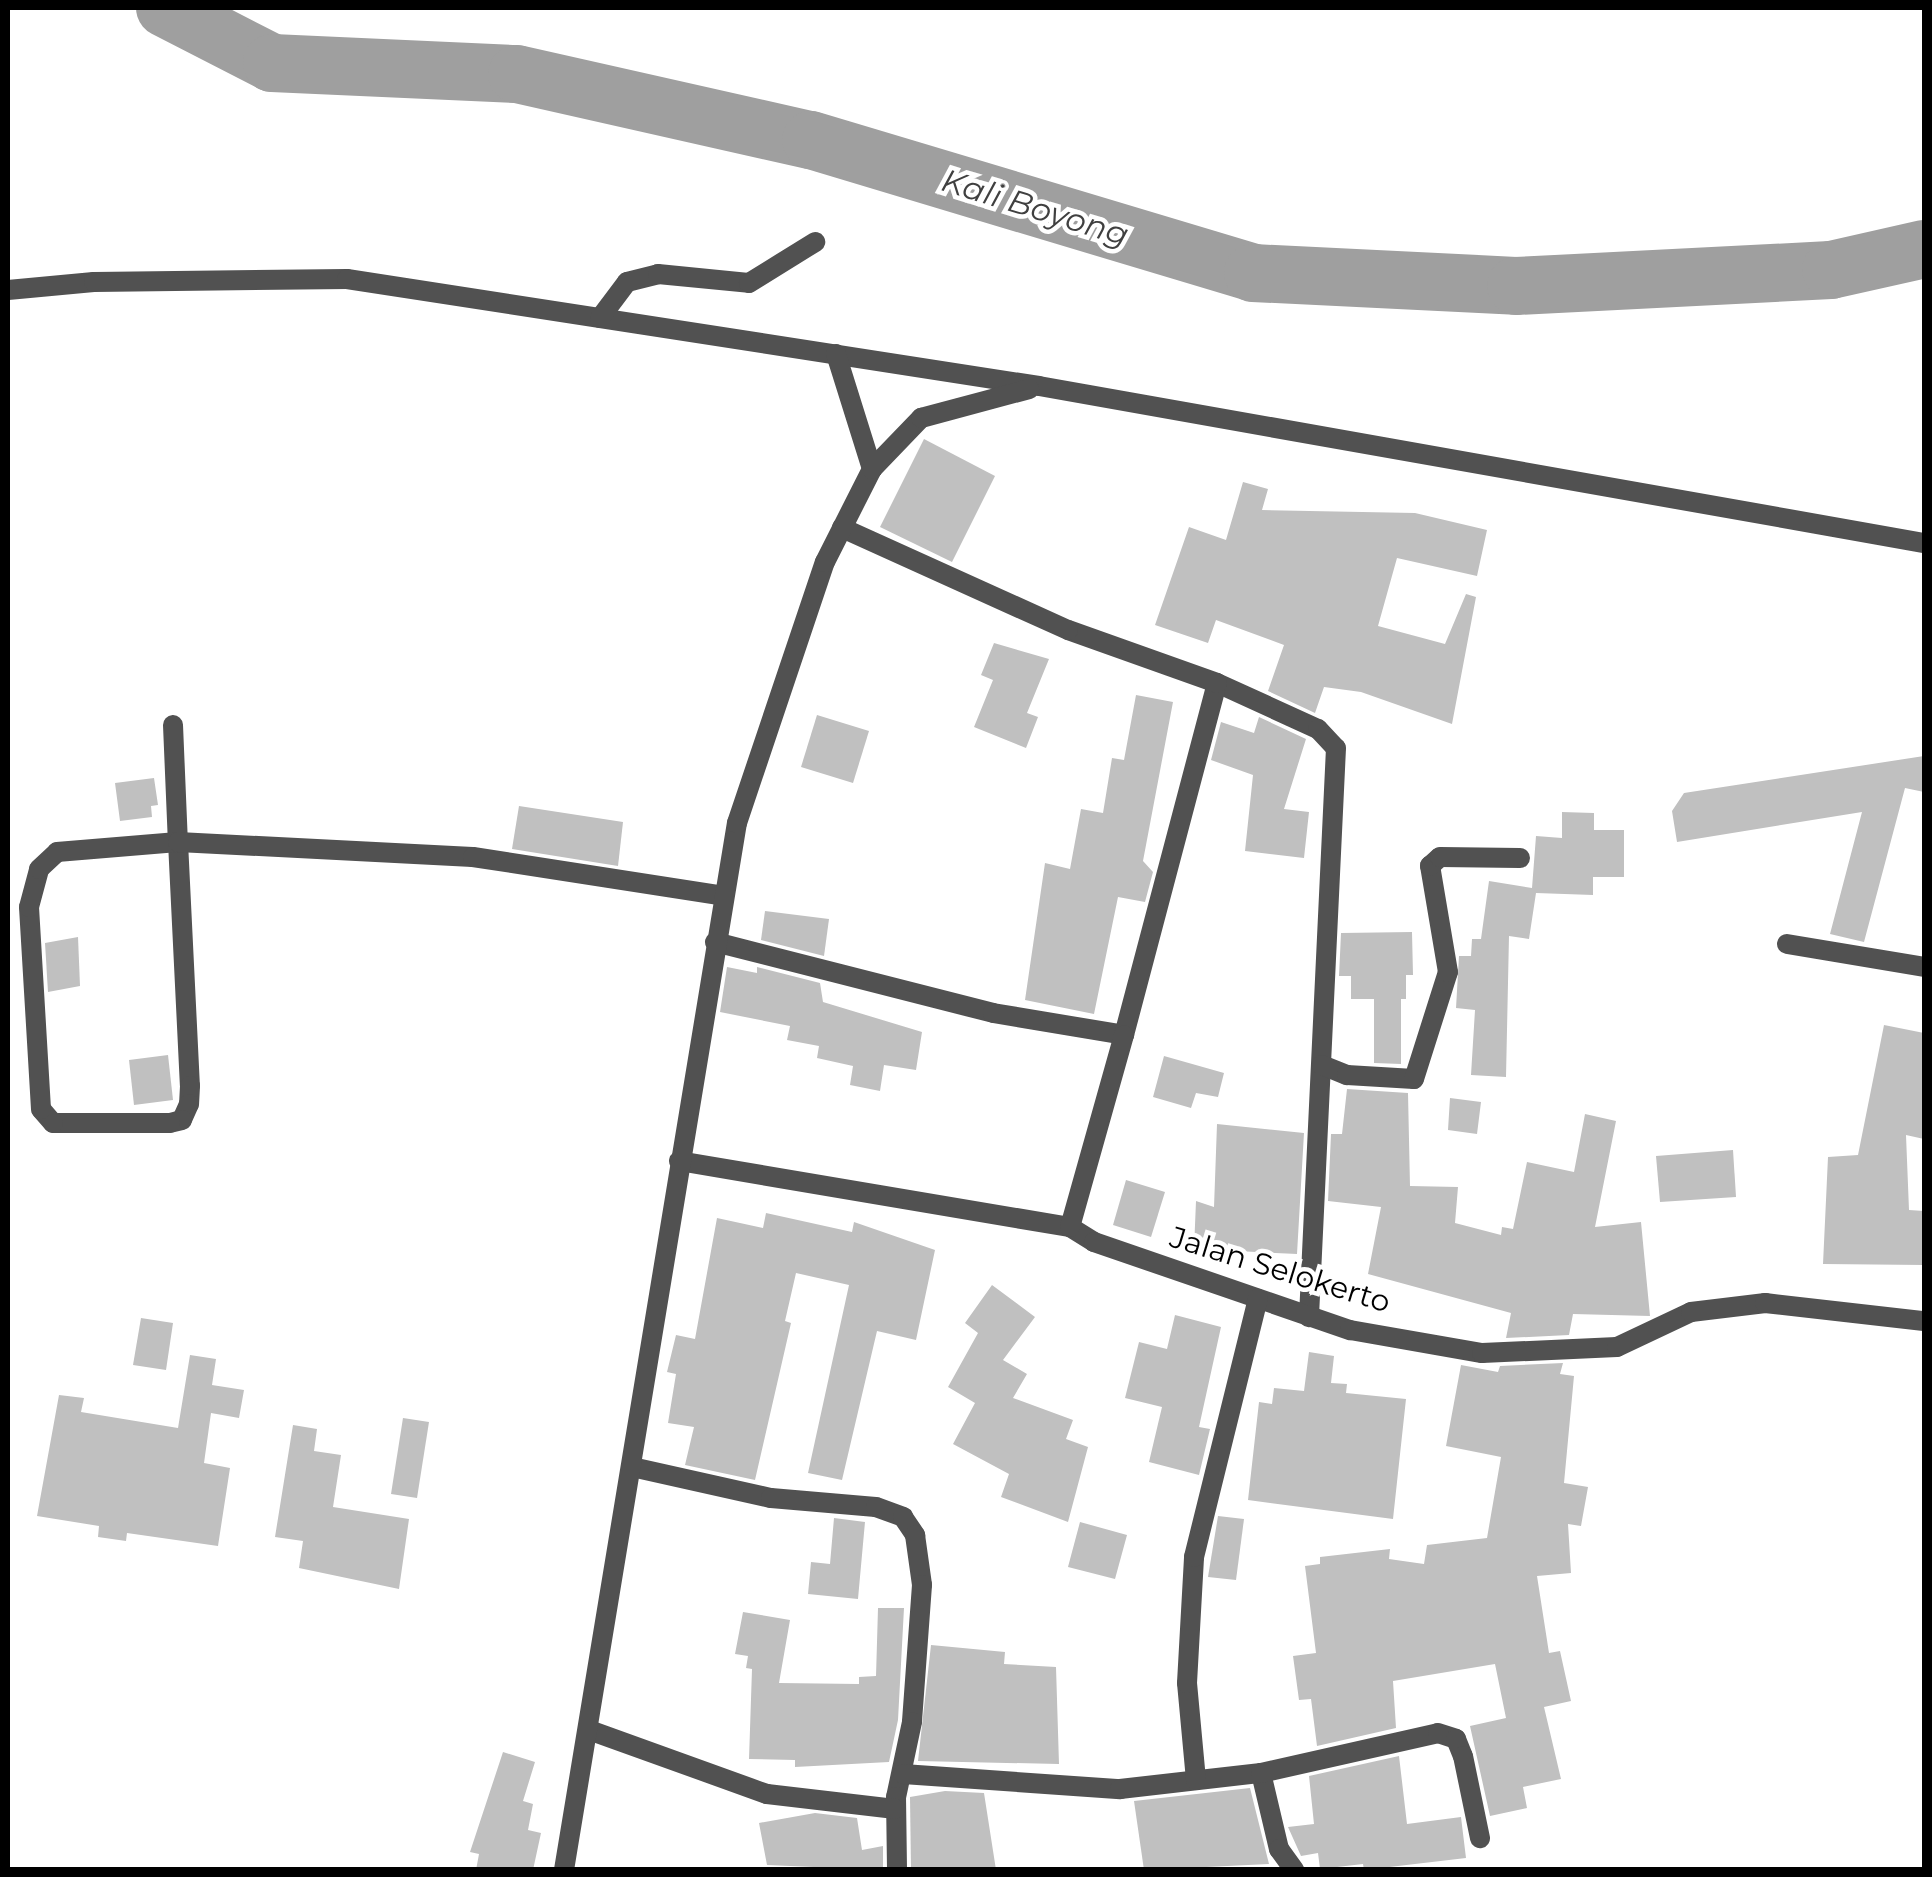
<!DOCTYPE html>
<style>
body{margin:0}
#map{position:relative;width:1932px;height:1877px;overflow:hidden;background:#fff;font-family:Montserrat,sans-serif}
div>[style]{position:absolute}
.river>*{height:58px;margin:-29px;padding:0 29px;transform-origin:29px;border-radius:29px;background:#9f9f9f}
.building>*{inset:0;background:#c0c0c0}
.street>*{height:20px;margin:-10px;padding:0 10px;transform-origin:10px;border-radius:10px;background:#515151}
span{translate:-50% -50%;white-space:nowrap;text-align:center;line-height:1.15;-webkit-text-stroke:9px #fff;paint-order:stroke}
.street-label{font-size:30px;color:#000}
.water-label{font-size:32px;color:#404040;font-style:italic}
.frame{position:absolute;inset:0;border:10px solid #000;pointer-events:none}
</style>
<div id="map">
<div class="river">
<i style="left:165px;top:8px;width:120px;rotate:27.2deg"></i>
<i style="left:272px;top:63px;width:245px;rotate:2.6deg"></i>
<i style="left:517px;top:74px;width:301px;rotate:12.7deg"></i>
<i style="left:811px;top:140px;width:462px;rotate:16.7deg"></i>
<i style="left:1253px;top:273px;width:263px;rotate:2.8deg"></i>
<i style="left:1516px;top:286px;width:315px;rotate:-2.9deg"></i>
<i style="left:1831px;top:270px;width:95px;rotate:-12.7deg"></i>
</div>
<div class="building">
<i style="clip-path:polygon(924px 439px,995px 476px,952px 562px,880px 527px)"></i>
<i style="clip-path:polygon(1243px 482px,1268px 489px,1262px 510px,1415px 513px,1487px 530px,1477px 576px,1397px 558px,1378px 626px,1445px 644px,1466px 594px,1476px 597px,1452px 724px,1361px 692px,1324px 687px,1315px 713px,1268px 691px,1284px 645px,1216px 620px,1208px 643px,1155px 625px,1189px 527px,1226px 540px)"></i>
<i style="clip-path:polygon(994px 643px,1049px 659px,1027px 713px,1038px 717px,1026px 748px,974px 727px,993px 680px,981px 675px)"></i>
<i style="clip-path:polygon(1136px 695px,1173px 702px,1143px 861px,1153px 872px,1145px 902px,1118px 897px,1094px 1014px,1025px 1000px,1045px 863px,1070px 869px,1081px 809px,1103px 813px,1112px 758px,1124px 760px)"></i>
<i style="clip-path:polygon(817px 715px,869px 731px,853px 783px,801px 767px)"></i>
<i style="clip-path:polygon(1259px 717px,1306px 739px,1284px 809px,1309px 812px,1304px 858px,1245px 851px,1253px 775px,1211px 760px,1221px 722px,1254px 733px)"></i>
<i style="clip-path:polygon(1924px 756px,1924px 792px,1905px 788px,1864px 942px,1830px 934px,1862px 812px,1677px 842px,1672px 811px,1684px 793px)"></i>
<i style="clip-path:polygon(154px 778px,158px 805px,151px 806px,152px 817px,120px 821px,115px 783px)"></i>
<i style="clip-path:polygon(519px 806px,623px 822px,618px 866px,512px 849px)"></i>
<i style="clip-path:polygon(1562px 812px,1594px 813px,1594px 830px,1624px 830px,1624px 877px,1593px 877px,1593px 895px,1536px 893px,1529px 939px,1509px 936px,1506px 1077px,1471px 1075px,1475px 1010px,1456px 1008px,1459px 956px,1471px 956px,1472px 939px,1481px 939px,1489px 881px,1532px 888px,1536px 836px,1562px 838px)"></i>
<i style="clip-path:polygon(765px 911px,829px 919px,824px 956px,761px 940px)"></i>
<i style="clip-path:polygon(1412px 932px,1413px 975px,1406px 975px,1406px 999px,1401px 999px,1401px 1064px,1374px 1063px,1374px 999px,1351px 999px,1351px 976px,1339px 976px,1341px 933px)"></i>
<i style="clip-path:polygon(78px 937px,80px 986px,48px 992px,45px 943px)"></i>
<i style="clip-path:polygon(727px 967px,757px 973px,757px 967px,820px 983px,823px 1002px,922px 1032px,916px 1070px,884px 1065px,880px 1091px,850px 1085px,853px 1066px,817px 1058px,819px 1046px,787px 1040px,790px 1026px,720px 1012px)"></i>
<i style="clip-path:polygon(1884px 1025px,1924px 1033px,1924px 1139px,1906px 1135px,1909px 1210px,1924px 1211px,1924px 1265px,1823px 1264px,1828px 1157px,1858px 1155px)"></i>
<i style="clip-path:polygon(168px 1055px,173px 1100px,134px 1105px,129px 1060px)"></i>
<i style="clip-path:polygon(1164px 1056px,1224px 1073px,1218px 1097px,1196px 1093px,1191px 1108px,1153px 1097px)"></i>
<i style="clip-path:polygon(1347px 1089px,1408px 1093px,1410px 1186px,1458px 1187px,1455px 1223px,1501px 1235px,1502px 1227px,1513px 1229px,1527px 1162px,1574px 1172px,1585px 1114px,1616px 1121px,1595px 1227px,1641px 1222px,1650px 1316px,1573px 1314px,1569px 1335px,1506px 1338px,1511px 1313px,1368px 1274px,1381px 1207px,1328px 1201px,1331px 1134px,1342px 1134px)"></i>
<i style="clip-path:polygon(1450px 1098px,1481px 1102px,1477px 1134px,1448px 1130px)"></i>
<i style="clip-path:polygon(1217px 1124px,1304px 1133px,1297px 1254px,1194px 1249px,1196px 1201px,1214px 1207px)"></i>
<i style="clip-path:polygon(1733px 1150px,1736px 1197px,1660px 1202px,1656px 1156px)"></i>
<i style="clip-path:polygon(1126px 1180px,1165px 1192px,1151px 1237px,1113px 1225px)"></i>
<i style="clip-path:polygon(766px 1213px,852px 1232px,854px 1222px,935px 1250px,916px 1340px,877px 1331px,842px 1480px,808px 1473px,849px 1285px,796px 1273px,785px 1321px,791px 1323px,755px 1480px,685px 1465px,694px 1427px,668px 1423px,676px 1374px,667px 1372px,676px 1335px,695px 1339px,717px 1218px,763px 1228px)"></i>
<i style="clip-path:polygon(992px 1285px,1035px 1317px,1003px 1360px,1027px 1374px,1013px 1398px,1073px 1420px,1066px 1439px,1088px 1447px,1068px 1522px,1001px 1497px,1009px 1474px,953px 1444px,975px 1403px,948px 1387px,978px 1333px,965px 1323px)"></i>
<i style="clip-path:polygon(1175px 1315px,1221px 1327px,1199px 1427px,1210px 1429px,1199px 1475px,1149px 1462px,1162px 1407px,1125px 1398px,1139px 1342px,1167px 1349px)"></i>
<i style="clip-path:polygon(141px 1318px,173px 1323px,166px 1370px,133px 1365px)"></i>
<i style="clip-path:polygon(1309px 1352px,1334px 1356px,1331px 1383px,1347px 1384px,1346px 1393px,1406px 1399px,1393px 1519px,1248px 1500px,1259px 1402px,1272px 1404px,1274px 1388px,1304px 1391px)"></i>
<i style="clip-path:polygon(190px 1355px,216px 1359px,212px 1385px,244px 1390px,239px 1418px,211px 1413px,204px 1463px,230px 1468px,218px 1546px,127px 1533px,126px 1541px,98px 1537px,99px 1526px,37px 1516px,59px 1395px,84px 1398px,81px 1412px,178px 1428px)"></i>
<i style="clip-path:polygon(1563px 1363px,1560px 1374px,1574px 1376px,1564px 1483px,1588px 1487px,1581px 1526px,1568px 1524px,1571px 1573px,1537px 1576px,1549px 1653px,1560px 1651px,1571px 1701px,1544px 1707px,1561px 1779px,1523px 1787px,1527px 1808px,1490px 1816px,1470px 1726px,1506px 1718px,1495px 1664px,1393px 1681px,1396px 1728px,1317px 1746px,1311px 1699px,1299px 1700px,1293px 1656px,1316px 1653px,1305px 1566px,1320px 1564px,1320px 1557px,1390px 1549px,1389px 1559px,1424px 1564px,1427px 1545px,1487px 1538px,1501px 1457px,1446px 1446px,1461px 1365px,1498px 1372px,1500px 1366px)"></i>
<i style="clip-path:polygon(403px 1418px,429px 1422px,417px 1498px,391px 1494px)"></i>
<i style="clip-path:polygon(293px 1425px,317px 1429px,314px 1451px,341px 1455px,333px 1507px,409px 1519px,399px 1589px,299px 1568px,303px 1541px,275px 1537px)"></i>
<i style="clip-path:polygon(1218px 1516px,1244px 1519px,1236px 1580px,1208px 1577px)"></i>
<i style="clip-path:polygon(834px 1518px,865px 1522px,858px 1599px,808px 1594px,811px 1562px,830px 1564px)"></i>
<i style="clip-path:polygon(1080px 1522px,1127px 1535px,1115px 1579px,1068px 1567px)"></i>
<i style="clip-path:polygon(878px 1608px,904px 1608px,898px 1720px,889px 1762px,795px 1767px,795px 1760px,749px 1759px,752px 1669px,746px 1668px,748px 1656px,735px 1654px,743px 1612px,790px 1620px,779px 1683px,859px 1684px,859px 1677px,876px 1676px)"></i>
<i style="clip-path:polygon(931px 1645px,1005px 1652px,1004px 1664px,1056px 1667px,1059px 1764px,918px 1761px)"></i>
<i style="clip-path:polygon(503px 1752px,535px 1762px,523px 1801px,533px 1804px,528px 1830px,541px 1833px,533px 1870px,476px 1870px,479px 1854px,470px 1852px)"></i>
<i style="clip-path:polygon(1399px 1756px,1407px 1824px,1461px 1817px,1466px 1858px,1364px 1870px,1363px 1864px,1320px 1869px,1318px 1853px,1301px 1856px,1288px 1827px,1314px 1824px,1309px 1776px)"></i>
<i style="clip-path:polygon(1250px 1788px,1269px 1864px,1144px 1870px,1134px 1801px)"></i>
<i style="clip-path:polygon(945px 1791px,984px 1793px,996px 1870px,911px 1870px,910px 1797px)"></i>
<i style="clip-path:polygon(815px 1813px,857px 1818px,862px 1850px,883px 1846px,883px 1870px,767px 1865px,759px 1823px)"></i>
</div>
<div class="street">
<i style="left:8px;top:290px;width:86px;rotate:-5.3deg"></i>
<i style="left:94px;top:282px;width:253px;rotate:-0.7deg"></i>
<i style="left:347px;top:279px;width:700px;rotate:8.79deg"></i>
<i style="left:1039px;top:386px;width:899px;rotate:10.06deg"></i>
<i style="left:600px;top:318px;width:45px;rotate:-53.1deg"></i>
<i style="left:627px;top:282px;width:32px;rotate:-14deg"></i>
<i style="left:658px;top:274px;width:91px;rotate:5.6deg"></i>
<i style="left:749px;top:283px;width:78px;rotate:-31.8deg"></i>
<i style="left:836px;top:354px;width:121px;rotate:72.6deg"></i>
<i style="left:1217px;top:683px;width:111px;rotate:24.5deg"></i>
<i style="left:1318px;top:729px;width:26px;rotate:47deg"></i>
<i style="left:1336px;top:748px;width:570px;rotate:92.72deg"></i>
<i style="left:173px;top:725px;width:117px;rotate:87.6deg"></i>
<i style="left:178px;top:842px;width:244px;rotate:87.2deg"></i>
<i style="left:190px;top:1086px;width:18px;rotate:93deg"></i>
<i style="left:189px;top:1104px;width:17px;rotate:114deg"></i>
<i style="left:182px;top:1120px;width:12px;rotate:166deg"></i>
<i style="left:170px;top:1123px;width:117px;rotate:180deg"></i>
<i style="left:53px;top:1123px;width:18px;rotate:-131deg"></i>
<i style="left:41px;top:1109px;width:202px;rotate:-93.4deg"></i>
<i style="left:29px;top:907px;width:39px;rotate:-75deg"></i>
<i style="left:39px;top:869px;width:25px;rotate:-43deg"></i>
<i style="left:57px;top:852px;width:121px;rotate:-4.7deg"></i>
<i style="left:178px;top:842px;width:295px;rotate:2.9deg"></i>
<i style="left:473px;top:857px;width:254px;rotate:8.8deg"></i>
<i style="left:715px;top:942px;width:287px;rotate:14.3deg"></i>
<i style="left:993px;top:1013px;width:133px;rotate:9.5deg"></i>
<i style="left:1124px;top:1035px;width:364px;rotate:-75.2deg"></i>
<i style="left:1217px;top:683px;width:158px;rotate:-160.4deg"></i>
<i style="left:1068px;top:630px;width:248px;rotate:-155.7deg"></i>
<i style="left:1787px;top:944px;width:139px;rotate:9.5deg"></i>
<i style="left:1322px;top:1065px;width:27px;rotate:22deg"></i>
<i style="left:1347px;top:1075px;width:67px;rotate:3.4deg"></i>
<i style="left:1414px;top:1079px;width:112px;rotate:-72.4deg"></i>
<i style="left:1448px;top:972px;width:108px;rotate:-99.6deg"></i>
<i style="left:1430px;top:866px;width:13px;rotate:-42deg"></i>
<i style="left:1440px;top:857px;width:80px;rotate:0.7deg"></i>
<i style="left:679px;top:1161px;width:397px;rotate:9.6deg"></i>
<i style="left:1070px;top:1227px;width:28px;rotate:32deg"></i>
<i style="left:1094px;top:1242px;width:271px;rotate:19deg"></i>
<i style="left:1350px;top:1330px;width:134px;rotate:9.9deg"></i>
<i style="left:1482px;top:1353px;width:135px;rotate:-2.5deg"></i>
<i style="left:1617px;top:1347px;width:82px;rotate:-25.3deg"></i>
<i style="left:1691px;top:1312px;width:75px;rotate:-6.9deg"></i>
<i style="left:1765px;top:1303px;width:160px;rotate:6.5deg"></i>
<i style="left:1070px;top:1227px;width:199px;rotate:-74.3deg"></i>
<i style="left:632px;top:1467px;width:142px;rotate:12.6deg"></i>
<i style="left:771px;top:1498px;width:105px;rotate:4.9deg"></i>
<i style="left:876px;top:1507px;width:29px;rotate:20deg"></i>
<i style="left:903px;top:1517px;width:22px;rotate:56deg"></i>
<i style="left:915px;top:1535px;width:50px;rotate:82deg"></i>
<i style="left:922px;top:1585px;width:137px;rotate:94.2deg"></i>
<i style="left:912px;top:1722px;width:77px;rotate:102deg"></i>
<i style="left:896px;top:1797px;width:73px;rotate:89.2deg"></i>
<i style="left:589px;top:1730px;width:189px;rotate:19.8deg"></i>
<i style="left:767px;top:1794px;width:129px;rotate:6.7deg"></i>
<i style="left:1261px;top:1773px;width:78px;rotate:76.7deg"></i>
<i style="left:1279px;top:1849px;width:26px;rotate:54deg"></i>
<i style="left:903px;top:1774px;width:218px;rotate:4deg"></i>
<i style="left:1120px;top:1789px;width:142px;rotate:-6.5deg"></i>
<i style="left:1261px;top:1773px;width:181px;rotate:-12.7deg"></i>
<i style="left:1438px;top:1733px;width:19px;rotate:18deg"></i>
<i style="left:1456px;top:1739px;width:18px;rotate:68deg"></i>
<i style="left:1463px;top:1756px;width:84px;rotate:78.3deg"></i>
<i style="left:1196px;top:1780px;width:97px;rotate:-95.3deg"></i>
<i style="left:1187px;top:1683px;width:126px;rotate:-86.8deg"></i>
<i style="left:1194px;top:1557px;width:266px;rotate:-76.1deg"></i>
<i style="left:564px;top:1870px;width:1061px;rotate:-80.62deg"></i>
<i style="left:737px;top:823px;width:275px;rotate:-71.4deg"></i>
<i style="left:825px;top:562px;width:104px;rotate:-63.2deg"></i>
<i style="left:872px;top:469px;width:71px;rotate:-46.1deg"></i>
<i style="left:921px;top:418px;width:112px;rotate:-15deg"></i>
</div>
<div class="street-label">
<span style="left:1280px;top:1270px;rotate:17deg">Jalan Selokerto</span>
</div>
<div class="water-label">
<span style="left:1035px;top:208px;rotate:17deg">Kali Boyong</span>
</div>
<div class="frame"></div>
</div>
